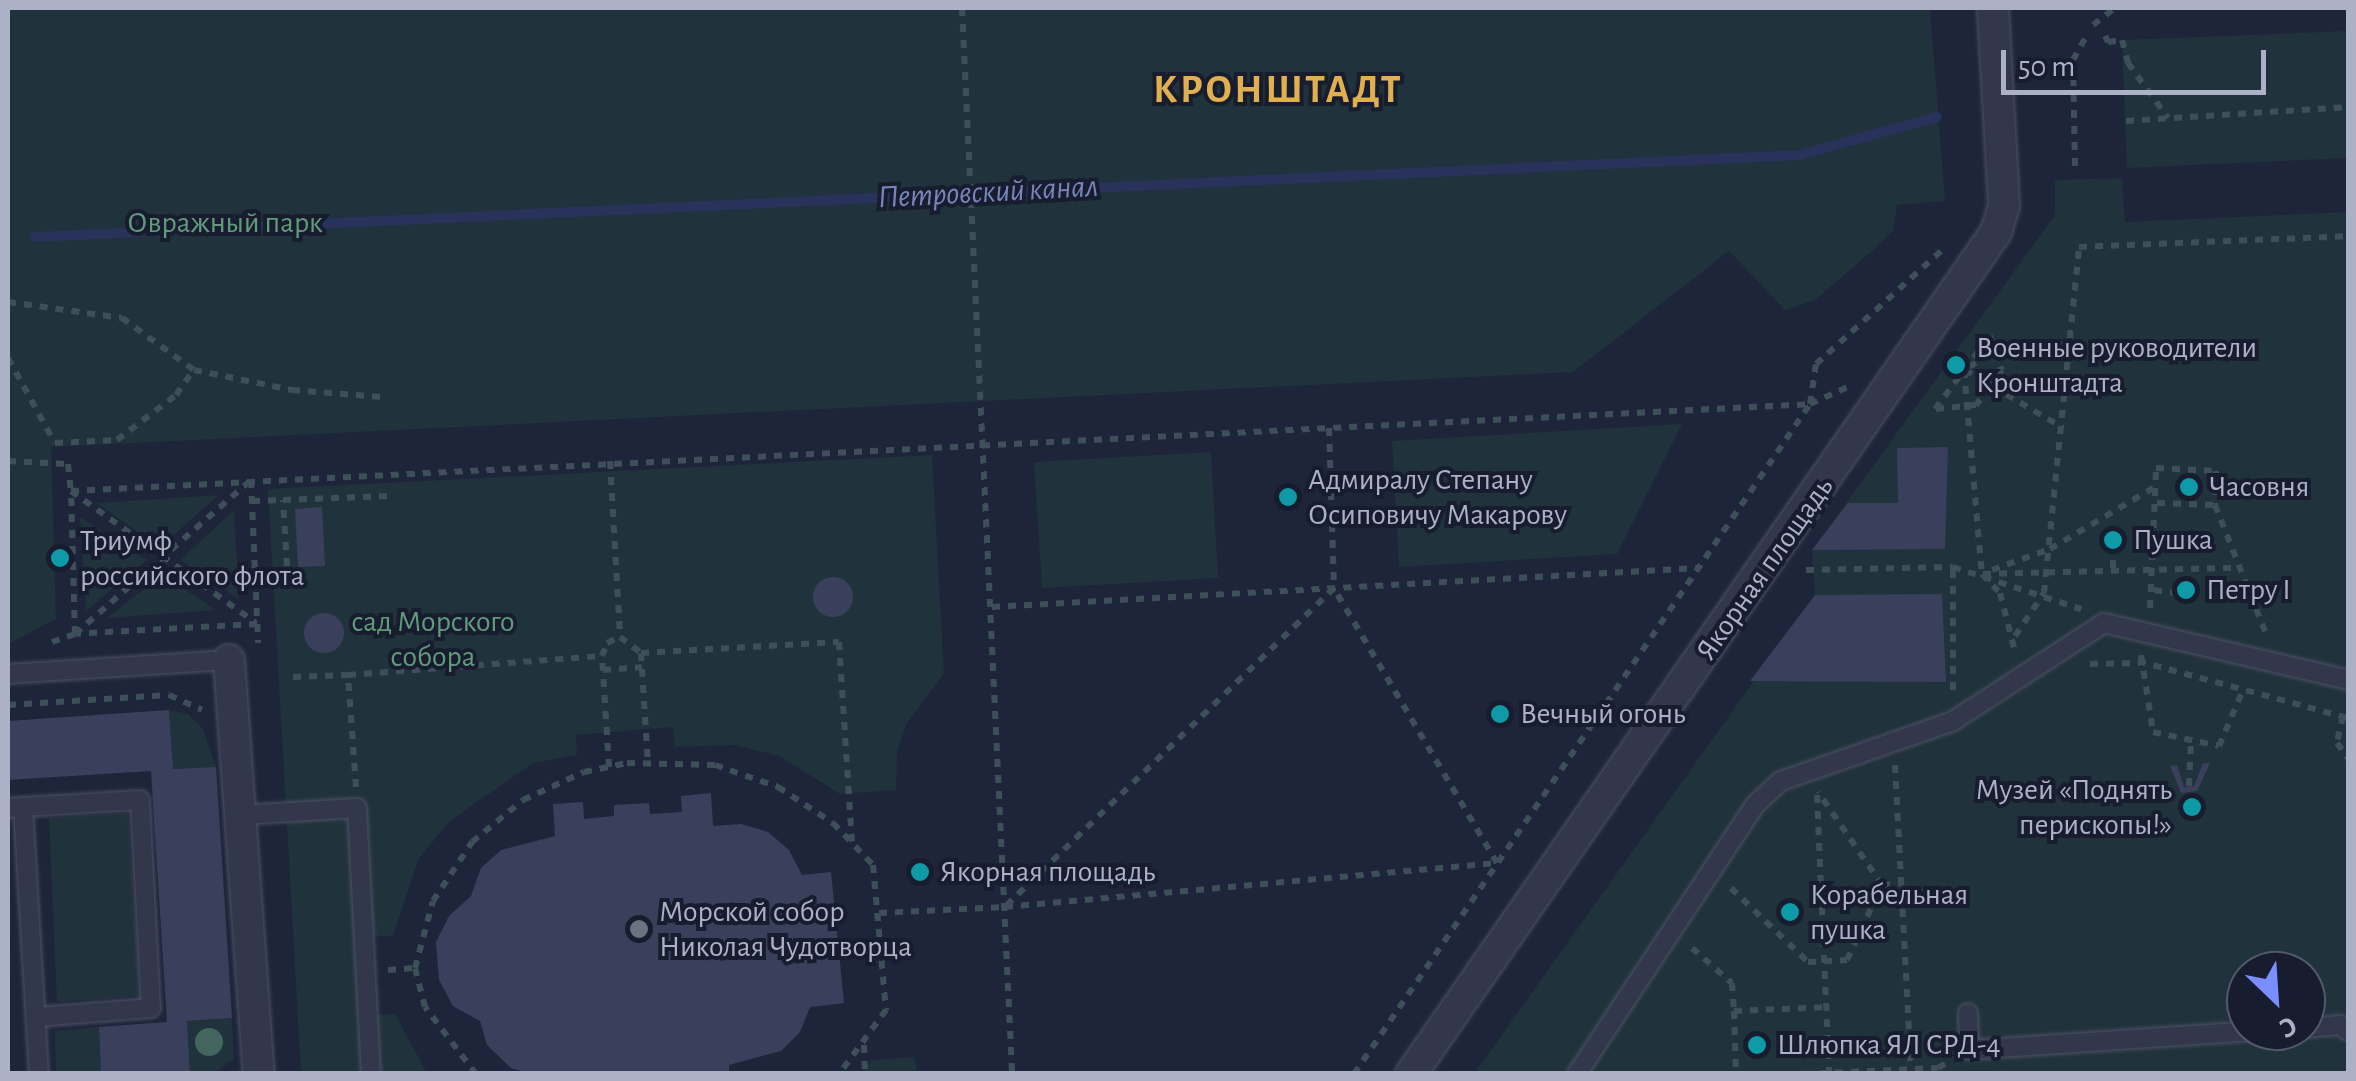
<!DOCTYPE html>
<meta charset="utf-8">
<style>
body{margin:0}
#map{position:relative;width:2356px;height:1081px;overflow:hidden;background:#1e243a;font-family:"Alegreya Sans",sans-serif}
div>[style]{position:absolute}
.green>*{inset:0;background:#20323b}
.stream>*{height:10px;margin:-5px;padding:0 5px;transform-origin:5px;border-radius:5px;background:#29325b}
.building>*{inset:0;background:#3a405b}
.round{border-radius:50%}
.path>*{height:6px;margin-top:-3px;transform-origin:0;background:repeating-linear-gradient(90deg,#3e4f59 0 8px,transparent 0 16px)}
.roads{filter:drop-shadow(0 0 2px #4d5165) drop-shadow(0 0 2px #4d5165)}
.service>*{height:18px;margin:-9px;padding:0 9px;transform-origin:9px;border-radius:9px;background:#32374b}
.minor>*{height:30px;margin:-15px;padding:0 15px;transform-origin:15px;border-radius:15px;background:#32374b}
.trees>*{width:28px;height:28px;margin:-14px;border-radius:50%;background:#43655e}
.dots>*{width:28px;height:28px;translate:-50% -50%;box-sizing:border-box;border:5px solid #181c2f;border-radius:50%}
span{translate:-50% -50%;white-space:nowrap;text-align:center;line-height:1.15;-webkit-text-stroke:8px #181c2f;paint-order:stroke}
.park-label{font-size:30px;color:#629a7c}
.poi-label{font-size:30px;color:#acb1c7}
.left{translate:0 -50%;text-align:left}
.right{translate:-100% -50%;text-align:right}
.street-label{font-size:30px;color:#acb1c7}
.water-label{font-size:32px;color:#7985b8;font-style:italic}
.district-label{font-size:40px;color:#dfaf50;font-weight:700;letter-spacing:2.5px}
.frame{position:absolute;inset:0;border:10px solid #acb1c7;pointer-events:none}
.north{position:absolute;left:2226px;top:951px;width:100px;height:100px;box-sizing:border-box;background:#181c2f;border:2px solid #53586c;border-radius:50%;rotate:155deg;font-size:28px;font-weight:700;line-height:40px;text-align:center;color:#acb1c7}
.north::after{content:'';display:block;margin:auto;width:35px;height:45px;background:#7a8eff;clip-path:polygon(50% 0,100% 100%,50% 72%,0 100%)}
.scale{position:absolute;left:2001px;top:50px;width:265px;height:45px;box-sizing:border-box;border:5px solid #acb1c7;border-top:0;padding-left:12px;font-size:30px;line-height:35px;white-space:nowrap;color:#acb1c7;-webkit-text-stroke:8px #181c2f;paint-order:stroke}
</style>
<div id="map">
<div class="green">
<i style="clip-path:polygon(8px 8px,1930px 8px,1945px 201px,1897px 205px,1893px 231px,1870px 253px,1815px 300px,1785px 310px,1729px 251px,1573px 372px,51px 447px,56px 619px,8px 644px)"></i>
<i style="clip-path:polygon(2348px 31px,2348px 158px,2127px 168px,2122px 40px)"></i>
<i style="clip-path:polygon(evenodd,2122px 178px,2125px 222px,2348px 212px,2348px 1073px,1474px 1074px,1815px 595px,1812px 550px,2055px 215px,2055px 180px,2122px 178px,2246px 971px,2306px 971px,2306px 1031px,2246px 1031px,2246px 971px)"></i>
<i style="clip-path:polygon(1682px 424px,1617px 554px,1399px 567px,1392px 441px)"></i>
<i style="clip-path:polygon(1211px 452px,1218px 578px,1042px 588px,1034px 462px)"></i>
<i style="clip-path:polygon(932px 455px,944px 673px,907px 723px,897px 752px,896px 790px,840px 794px,779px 756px,735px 745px,675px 747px,673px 727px,576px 735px,577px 755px,533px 763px,451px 820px,419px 858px,393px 936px,372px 936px,376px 1015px,395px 1014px,427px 1073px,301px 1073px,268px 489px)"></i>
<i style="clip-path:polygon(219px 495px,160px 547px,96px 503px)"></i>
<i style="clip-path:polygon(234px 510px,239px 599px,180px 560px)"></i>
<i style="clip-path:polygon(80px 517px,147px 560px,86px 611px)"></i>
<i style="clip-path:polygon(162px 575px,217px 610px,107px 618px)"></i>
<i style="clip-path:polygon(169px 710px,188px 714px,203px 729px,216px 767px,173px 769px)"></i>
<i style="clip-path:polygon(128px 813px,140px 996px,57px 1002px,49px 818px)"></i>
<i style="clip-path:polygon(232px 1018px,234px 1059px,214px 1073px,190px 1073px,187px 1021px)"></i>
<i style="clip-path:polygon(99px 1027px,101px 1073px,56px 1073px,55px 1031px)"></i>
<i style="clip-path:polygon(914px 1057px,917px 1073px,861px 1073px,872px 1060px)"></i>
</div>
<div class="stream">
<i style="left:35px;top:237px;width:1766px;rotate:-2.66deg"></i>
<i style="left:1799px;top:155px;width:143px;rotate:-15.4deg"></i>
</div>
<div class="building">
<i style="clip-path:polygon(1948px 447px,1945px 549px,1812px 550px,1848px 503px,1898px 503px,1897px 448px)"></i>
<i style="clip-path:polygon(2177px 478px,2201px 479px,2200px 496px,2177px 495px)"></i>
<i style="clip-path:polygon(322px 507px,325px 566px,298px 567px,295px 509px)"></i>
<i class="round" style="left:813px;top:577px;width:40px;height:40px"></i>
<i style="clip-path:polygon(1942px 594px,1946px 682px,1750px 681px,1815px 595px)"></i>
<i class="round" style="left:304px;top:613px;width:40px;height:40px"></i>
<i style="clip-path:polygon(169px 710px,173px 769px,216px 767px,232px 1018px,187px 1021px,190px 1074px,101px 1074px,99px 1027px,167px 1022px,151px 771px,8px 780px,8px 721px)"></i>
<i style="clip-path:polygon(2203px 763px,2210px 763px,2197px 791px,2181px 793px,2170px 766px,2177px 765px,2184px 787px,2194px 786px)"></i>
<i style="clip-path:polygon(711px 793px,713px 826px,741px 824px,768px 832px,789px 850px,802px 875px,831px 872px,844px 1003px,810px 1007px,800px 1032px,781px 1051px,729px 1065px,729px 1074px,532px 1074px,511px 1068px,487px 1045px,480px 1021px,453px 1006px,439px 980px,436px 942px,449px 916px,471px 896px,481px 868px,501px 850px,555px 836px,553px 804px,583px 802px,584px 819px,614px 816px,614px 805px,649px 803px,650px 814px,682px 812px,681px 796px)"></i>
</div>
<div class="path">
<i style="left:962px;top:8px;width:1067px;rotate:87.31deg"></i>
<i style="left:2093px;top:25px;width:28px;rotate:-38deg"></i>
<i style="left:2105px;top:36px;width:7px;rotate:63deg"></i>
<i style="left:2108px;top:42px;width:14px;rotate:-8deg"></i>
<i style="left:2122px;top:40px;width:24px;rotate:75deg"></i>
<i style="left:2128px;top:63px;width:68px;rotate:54deg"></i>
<i style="left:2126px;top:121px;width:222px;rotate:-3.6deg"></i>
<i style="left:2075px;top:166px;width:106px;rotate:-91.1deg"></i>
<i style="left:2073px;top:60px;width:25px;rotate:-61deg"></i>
<i style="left:8px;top:302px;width:115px;rotate:8deg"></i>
<i style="left:122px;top:318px;width:89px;rotate:35.8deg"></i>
<i style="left:194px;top:370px;width:100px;rotate:11.5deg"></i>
<i style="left:292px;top:390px;width:90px;rotate:4.4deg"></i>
<i style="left:1990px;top:336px;width:36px;rotate:71deg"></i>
<i style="left:2002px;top:370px;width:21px;rotate:125deg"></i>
<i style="left:1990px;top:387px;width:23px;rotate:128deg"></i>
<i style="left:1976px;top:405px;width:41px;rotate:174.4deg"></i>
<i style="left:1935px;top:409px;width:91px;rotate:-53deg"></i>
<i style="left:8px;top:358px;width:97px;rotate:61.1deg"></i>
<i style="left:55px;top:443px;width:62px;rotate:-2.8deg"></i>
<i style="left:117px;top:440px;width:74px;rotate:-37.3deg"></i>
<i style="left:176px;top:395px;width:29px;rotate:-55deg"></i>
<i style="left:1969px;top:367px;width:31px;rotate:-32deg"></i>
<i style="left:1995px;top:351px;width:73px;rotate:-6.3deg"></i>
<i style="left:1964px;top:370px;width:205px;rotate:85deg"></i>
<i style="left:1982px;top:574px;width:26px;rotate:47deg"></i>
<i style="left:2000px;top:593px;width:61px;rotate:75.7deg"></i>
<i style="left:1965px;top:370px;width:114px;rotate:30.6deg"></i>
<i style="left:1329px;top:428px;width:160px;rotate:88.2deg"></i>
<i style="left:8px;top:461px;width:60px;rotate:2.9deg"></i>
<i style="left:68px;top:464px;width:27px;rotate:84deg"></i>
<i style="left:71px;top:491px;width:227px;rotate:35.5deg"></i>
<i style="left:610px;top:461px;width:176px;rotate:86.7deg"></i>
<i style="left:251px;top:480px;width:163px;rotate:87.5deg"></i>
<i style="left:252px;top:501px;width:31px;rotate:-2deg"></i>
<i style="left:2157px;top:503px;width:58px;rotate:2deg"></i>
<i style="left:2113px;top:568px;width:18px;rotate:-90deg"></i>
<i style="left:1806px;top:570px;width:147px;rotate:-1.2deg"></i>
<i style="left:1953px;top:567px;width:135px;rotate:18.2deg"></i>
<i style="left:1992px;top:570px;width:62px;rotate:-19.9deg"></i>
<i style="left:2050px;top:549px;width:122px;rotate:-30.6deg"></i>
<i style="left:1983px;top:574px;width:254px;rotate:-1.4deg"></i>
<i style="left:288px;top:582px;width:82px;rotate:-93.5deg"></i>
<i style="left:283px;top:500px;width:105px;rotate:-2.2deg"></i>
<i style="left:2154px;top:590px;width:22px;rotate:8deg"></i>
<i style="left:992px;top:607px;width:707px;rotate:-3.16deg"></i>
<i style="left:2150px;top:608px;width:140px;rotate:-87.5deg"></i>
<i style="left:2156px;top:468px;width:60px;rotate:2.9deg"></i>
<i style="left:2216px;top:471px;width:34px;rotate:92deg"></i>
<i style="left:2215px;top:505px;width:139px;rotate:68.4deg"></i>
<i style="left:257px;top:624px;width:182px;rotate:176.9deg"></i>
<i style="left:75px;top:634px;width:143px;rotate:-91.6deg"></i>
<i style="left:71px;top:491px;width:1741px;rotate:-2.86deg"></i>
<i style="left:1810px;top:404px;width:42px;rotate:-24.1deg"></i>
<i style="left:2015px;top:636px;width:52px;rotate:-56deg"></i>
<i style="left:2044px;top:593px;width:348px;rotate:-84.2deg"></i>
<i style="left:2079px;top:247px;width:269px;rotate:-2.3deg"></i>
<i style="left:52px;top:642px;width:24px;rotate:-19deg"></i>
<i style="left:75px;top:634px;width:232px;rotate:-41.2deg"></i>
<i style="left:641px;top:653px;width:198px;rotate:-3.2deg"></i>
<i style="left:839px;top:642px;width:200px;rotate:86.3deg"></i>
<i style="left:2141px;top:655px;width:78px;rotate:81.1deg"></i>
<i style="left:2153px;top:732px;width:67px;rotate:12deg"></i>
<i style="left:2219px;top:746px;width:61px;rotate:-66.8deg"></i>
<i style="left:2138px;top:661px;width:218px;rotate:15.2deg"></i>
<i style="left:2090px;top:664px;width:50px;rotate:-1.1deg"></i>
<i style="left:603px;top:670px;width:39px;rotate:-4deg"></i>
<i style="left:293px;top:677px;width:55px;rotate:-2.1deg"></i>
<i style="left:1953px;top:690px;width:123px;rotate:-90deg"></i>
<i style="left:8px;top:705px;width:161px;rotate:-3.6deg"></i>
<i style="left:169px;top:695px;width:36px;rotate:24deg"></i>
<i style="left:2343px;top:716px;width:28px;rotate:103deg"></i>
<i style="left:2337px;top:743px;width:19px;rotate:54deg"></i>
<i style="left:1895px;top:765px;width:304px;rotate:87deg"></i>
<i style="left:609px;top:767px;width:111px;rotate:-93.6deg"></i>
<i style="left:602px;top:656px;width:14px;rotate:-69deg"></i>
<i style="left:607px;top:643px;width:14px;rotate:-25deg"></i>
<i style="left:620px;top:637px;width:26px;rotate:37deg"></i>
<i style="left:641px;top:653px;width:111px;rotate:86.4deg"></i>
<i style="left:2189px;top:786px;width:46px;rotate:-87.5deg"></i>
<i style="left:356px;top:787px;width:112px;rotate:-94.1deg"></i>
<i style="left:348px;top:675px;width:255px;rotate:-4.3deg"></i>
<i style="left:1817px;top:795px;width:279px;rotate:87.5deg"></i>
<i style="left:1882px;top:885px;width:20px;rotate:-6deg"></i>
<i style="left:1731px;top:888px;width:107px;rotate:43.9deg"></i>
<i style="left:1808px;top:962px;width:39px;rotate:-3deg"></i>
<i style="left:1847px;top:960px;width:83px;rotate:-65deg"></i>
<i style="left:1882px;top:885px;width:113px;rotate:-124.5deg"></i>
<i style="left:879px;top:913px;width:126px;rotate:-2.7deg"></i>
<i style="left:1005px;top:907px;width:494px;rotate:-5.1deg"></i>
<i style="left:1497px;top:863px;width:320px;rotate:-120.7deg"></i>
<i style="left:1334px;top:588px;width:458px;rotate:135.9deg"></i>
<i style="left:1692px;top:948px;width:53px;rotate:41.2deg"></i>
<i style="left:1732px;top:983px;width:28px;rotate:86deg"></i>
<i style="left:1734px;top:1011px;width:94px;rotate:-2.4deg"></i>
<i style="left:388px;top:970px;width:27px;rotate:-4deg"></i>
<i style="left:1734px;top:1011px;width:63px;rotate:88.2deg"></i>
<i style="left:864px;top:1045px;width:29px;rotate:88deg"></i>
<i style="left:476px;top:1074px;width:84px;rotate:-127.3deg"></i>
<i style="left:425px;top:1007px;width:40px;rotate:-104.4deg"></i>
<i style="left:415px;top:968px;width:69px;rotate:-75deg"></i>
<i style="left:433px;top:901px;width:71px;rotate:-56.5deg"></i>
<i style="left:472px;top:842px;width:66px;rotate:-39.5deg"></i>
<i style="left:523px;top:800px;width:67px;rotate:-24.7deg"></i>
<i style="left:584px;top:772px;width:44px;rotate:-11.8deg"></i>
<i style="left:627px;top:763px;width:88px;rotate:1.3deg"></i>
<i style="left:715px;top:765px;width:67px;rotate:19.2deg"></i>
<i style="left:778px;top:787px;width:66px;rotate:33.2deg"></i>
<i style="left:833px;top:823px;width:58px;rotate:46.4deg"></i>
<i style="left:873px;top:865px;width:146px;rotate:84.9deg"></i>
<i style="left:886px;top:1010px;width:79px;rotate:126.3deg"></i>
<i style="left:1354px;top:1074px;width:810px;rotate:-55.76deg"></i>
<i style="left:1810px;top:404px;width:40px;rotate:-81.5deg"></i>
<i style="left:1816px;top:364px;width:169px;rotate:-42.1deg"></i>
<i style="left:1803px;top:1074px;width:135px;rotate:-2.5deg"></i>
<i style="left:1938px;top:1068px;width:13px;rotate:-32deg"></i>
</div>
<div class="roads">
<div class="service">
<i style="left:8px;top:674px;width:221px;rotate:-3.6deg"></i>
<i style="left:23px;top:807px;width:117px;rotate:-3.4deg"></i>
<i style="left:140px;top:800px;width:208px;rotate:87deg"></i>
<i style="left:151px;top:1008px;width:115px;rotate:175.5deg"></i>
<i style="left:8px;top:808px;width:15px;rotate:-4deg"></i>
<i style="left:23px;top:807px;width:267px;rotate:86.6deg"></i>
<i style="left:240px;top:815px;width:117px;rotate:-3.4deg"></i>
<i style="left:357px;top:808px;width:266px;rotate:87deg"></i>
<i style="left:1968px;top:1013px;width:37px;rotate:88deg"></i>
<i style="left:1969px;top:1050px;width:286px;rotate:-3.8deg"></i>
<i style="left:2306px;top:1028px;width:34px;rotate:-5deg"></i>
<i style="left:2340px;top:1025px;width:10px;rotate:37deg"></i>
<i style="left:1577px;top:1074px;width:324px;rotate:-56.5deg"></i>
<i style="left:1756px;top:804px;width:34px;rotate:-43deg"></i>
<i style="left:1781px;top:781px;width:182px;rotate:-19.2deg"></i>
<i style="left:1953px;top:721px;width:180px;rotate:-33deg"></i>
<i style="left:2104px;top:623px;width:251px;rotate:13.1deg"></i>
</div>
<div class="minor">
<i style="left:229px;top:660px;width:415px;rotate:85.9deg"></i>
<i style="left:1411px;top:1074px;width:1025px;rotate:-55.21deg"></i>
<i style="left:1996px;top:232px;width:28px;rotate:-73deg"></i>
<i style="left:2004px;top:205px;width:197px;rotate:-93.2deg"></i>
</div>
</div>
<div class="trees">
<i style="left:209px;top:1042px"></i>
</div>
<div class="dots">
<i style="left:1956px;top:365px;background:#0f9aa8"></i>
<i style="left:2189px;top:487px;background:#0f9aa8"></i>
<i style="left:1288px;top:497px;background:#0f9aa8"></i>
<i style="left:2113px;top:540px;background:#0f9aa8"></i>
<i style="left:60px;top:558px;background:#0f9aa8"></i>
<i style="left:2186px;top:590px;background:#0f9aa8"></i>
<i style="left:1500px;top:714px;background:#0f9aa8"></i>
<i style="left:2192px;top:807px;background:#0f9aa8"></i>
<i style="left:920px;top:872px;background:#0f9aa8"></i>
<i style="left:1790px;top:912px;background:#0f9aa8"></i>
<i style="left:639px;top:929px;background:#6b7280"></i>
<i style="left:1757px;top:1045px;background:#0f9aa8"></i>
</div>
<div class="park-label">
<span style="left:225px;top:223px">Овражный парк</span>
<span style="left:433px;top:639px">сад Морского<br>собора</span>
</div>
<div class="poi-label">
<span class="left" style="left:1976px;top:365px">Военные руководители<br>Кронштадта</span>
<span class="left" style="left:1308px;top:497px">Адмиралу Степану<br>Осиповичу Макарову</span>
<span class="left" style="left:2209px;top:487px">Часовня</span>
<span class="left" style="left:2133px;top:540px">Пушка</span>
<span class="left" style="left:80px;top:558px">Триумф<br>российского флота</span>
<span class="left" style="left:2206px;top:590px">Петру I</span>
<span class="left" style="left:1520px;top:714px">Вечный огонь</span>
<span class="right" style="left:2172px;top:807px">Музей «Поднять<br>перископы!»</span>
<span class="left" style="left:940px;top:872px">Якорная площадь</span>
<span class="left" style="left:1810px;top:912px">Корабельная<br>пушка</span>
<span class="left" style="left:659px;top:929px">Морской собор<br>Николая Чудотворца</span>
<span class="left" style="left:1777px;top:1045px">Шлюпка ЯЛ СРД-4</span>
</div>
<div class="street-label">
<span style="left:1765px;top:569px;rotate:-55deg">Якорная площадь</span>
</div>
<div class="water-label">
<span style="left:988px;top:192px;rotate:-3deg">Петровский канал</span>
</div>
<div class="district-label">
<span style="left:1278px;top:90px">КРОНШТАДТ</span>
</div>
<div class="frame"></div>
<div class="north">С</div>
<div class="scale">50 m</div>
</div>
